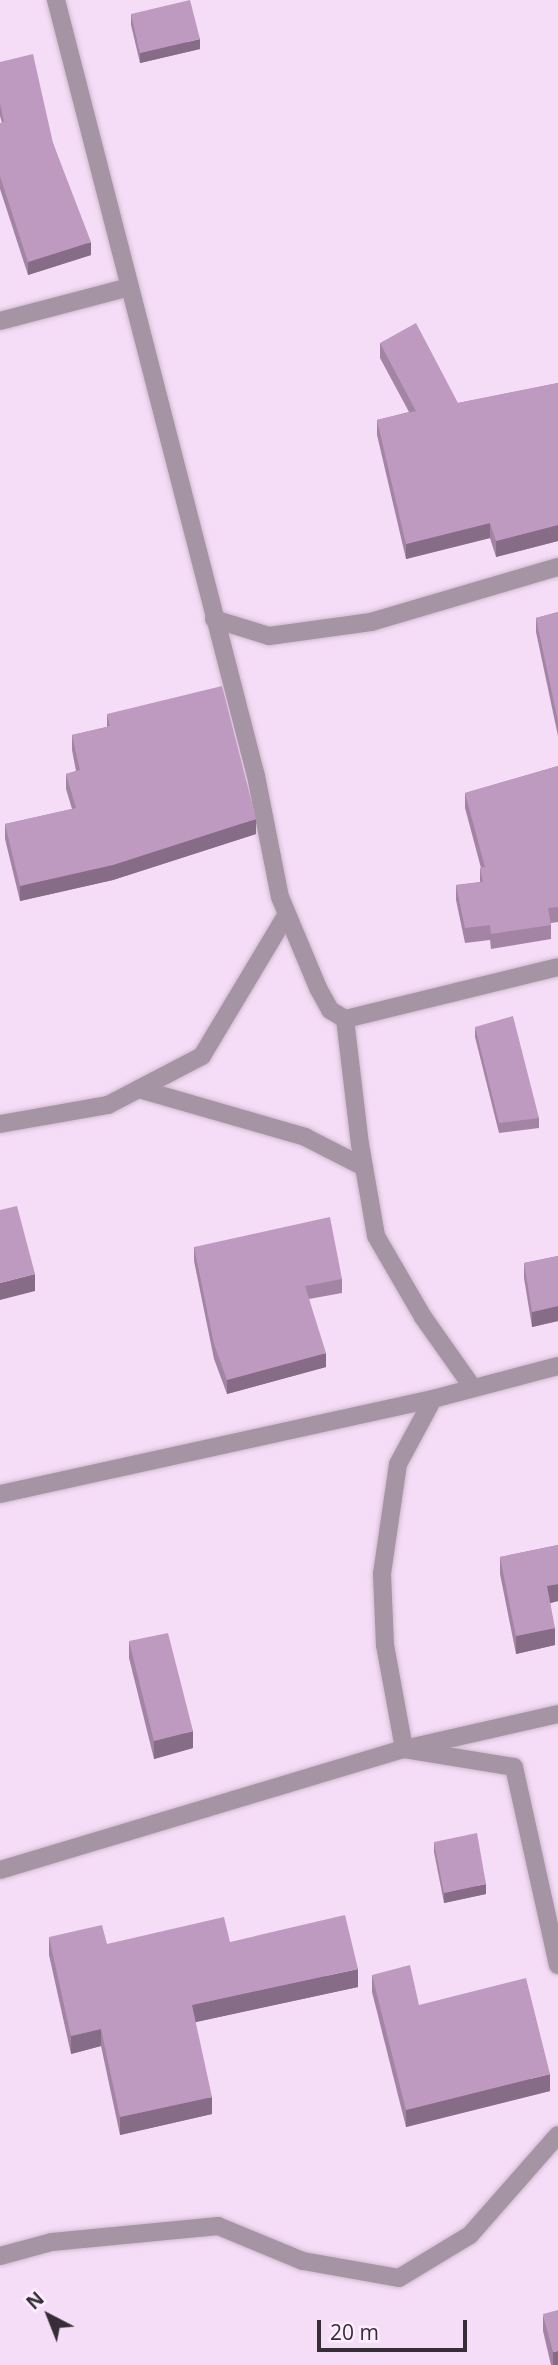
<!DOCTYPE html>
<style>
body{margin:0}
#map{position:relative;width:558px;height:2365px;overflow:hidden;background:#f6ddf7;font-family:"Open Sans",sans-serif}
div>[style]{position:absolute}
.roads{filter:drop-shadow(0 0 2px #d0bad0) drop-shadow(0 0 2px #d0bad0)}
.minor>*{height:18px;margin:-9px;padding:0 9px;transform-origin:9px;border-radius:9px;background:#a494a4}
.wall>*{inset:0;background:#a484a5}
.shaded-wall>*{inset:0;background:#866c86}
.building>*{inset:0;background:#bf9ac0}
span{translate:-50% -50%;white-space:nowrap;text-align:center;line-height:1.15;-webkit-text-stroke:6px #fdeefe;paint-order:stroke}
.north{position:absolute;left:14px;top:2281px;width:70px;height:70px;-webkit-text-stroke:5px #fdeefe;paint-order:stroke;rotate:318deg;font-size:19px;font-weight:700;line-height:28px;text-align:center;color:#362d36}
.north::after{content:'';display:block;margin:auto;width:24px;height:32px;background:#362d36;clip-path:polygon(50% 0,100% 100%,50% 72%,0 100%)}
.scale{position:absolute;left:317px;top:2320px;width:150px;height:32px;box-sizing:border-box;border:4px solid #362d36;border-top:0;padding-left:9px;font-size:21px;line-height:24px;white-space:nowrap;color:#362d36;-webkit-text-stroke:5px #fdeefe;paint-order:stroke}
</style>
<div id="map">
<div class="roads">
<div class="minor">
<i style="left:56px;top:0;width:801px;rotate:75.55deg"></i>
<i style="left:256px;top:776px;width:123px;rotate:78.8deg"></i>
<i style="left:280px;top:897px;width:99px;rotate:67.3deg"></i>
<i style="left:318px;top:988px;width:25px;rotate:61deg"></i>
<i style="left:330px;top:1010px;width:17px;rotate:31deg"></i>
<i style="left:345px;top:1019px;width:219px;rotate:-13.7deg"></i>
<i style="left:0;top:321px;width:134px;rotate:-14.7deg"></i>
<i style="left:214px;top:619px;width:58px;rotate:17.2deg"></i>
<i style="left:269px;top:636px;width:103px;rotate:-7.8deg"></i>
<i style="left:371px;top:622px;width:195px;rotate:-16.4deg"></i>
<i style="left:345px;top:1019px;width:126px;rotate:83.2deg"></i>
<i style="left:360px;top:1144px;width:93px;rotate:80.1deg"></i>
<i style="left:376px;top:1236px;width:94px;rotate:59.9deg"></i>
<i style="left:423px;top:1317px;width:87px;rotate:54.8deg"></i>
<i style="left:139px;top:1089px;width:173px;rotate:16.1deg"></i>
<i style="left:305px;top:1137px;width:66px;rotate:27deg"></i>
<i style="left:0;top:1124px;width:110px;rotate:-10deg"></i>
<i style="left:108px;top:1105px;width:106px;rotate:-27.5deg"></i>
<i style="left:202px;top:1056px;width:165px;rotate:-59.1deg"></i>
<i style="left:433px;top:1399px;width:74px;rotate:118.3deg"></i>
<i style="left:398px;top:1464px;width:111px;rotate:98.3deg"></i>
<i style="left:382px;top:1574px;width:71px;rotate:87.6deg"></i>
<i style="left:385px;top:1645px;width:106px;rotate:79.6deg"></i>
<i style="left:404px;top:1749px;width:111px;rotate:9.3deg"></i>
<i style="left:514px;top:1767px;width:203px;rotate:77.5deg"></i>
<i style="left:0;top:1494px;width:443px;rotate:-12.4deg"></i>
<i style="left:433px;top:1399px;width:129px;rotate:-14.8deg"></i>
<i style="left:0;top:1870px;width:422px;rotate:-16.7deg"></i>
<i style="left:404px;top:1749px;width:158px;rotate:-12.8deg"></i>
<i style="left:0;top:2256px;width:54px;rotate:-15.1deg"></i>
<i style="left:52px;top:2242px;width:167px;rotate:-5.5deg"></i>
<i style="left:218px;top:2226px;width:92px;rotate:22.4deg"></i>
<i style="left:303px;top:2261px;width:97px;rotate:10deg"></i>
<i style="left:399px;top:2278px;width:83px;rotate:-31.2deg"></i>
<i style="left:470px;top:2235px;width:133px;rotate:-48.7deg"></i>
</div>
</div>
<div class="wall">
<i style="clip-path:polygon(131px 14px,200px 49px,140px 63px,131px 25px)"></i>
<i style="clip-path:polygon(0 62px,53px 143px,91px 255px,28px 275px,0 189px,0 123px,2px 123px,0 116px)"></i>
<i style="clip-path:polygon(380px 343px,458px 403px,558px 383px,558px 541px,496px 557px,490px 538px,406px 559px,377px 435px,377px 420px,409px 412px,380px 358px)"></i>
<i style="clip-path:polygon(558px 612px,558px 736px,536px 632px,536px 618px)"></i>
<i style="clip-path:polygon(107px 714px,256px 834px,113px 880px,20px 901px,5px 839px,5px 824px,72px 809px,66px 789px,66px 774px,76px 771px,72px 750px,72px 735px,107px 727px)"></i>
<i style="clip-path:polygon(558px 766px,558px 922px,551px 923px,551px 939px,491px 949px,490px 940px,465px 943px,456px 900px,456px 885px,480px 882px,480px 868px,481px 868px,465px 808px,465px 793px)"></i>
<i style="clip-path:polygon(475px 1027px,539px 1118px,539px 1128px,499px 1133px,475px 1037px)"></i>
<i style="clip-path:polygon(194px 1247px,342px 1279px,342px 1293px,309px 1299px,326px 1367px,227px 1394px,214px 1359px,194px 1261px)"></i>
<i style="clip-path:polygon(558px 1256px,558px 1321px,532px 1327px,524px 1278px,524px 1263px)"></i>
<i style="clip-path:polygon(558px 1545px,558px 1601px,550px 1603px,555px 1645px,516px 1654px,500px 1574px,500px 1557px)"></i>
<i style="clip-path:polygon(129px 1641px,193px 1748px,154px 1759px,129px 1658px)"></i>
<i style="clip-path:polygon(434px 1842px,486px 1894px,444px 1903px,434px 1852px)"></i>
<i style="clip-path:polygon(49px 1937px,107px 1944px,230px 1942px,358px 1987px,195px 2022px,212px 2114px,120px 2135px,101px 2046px,71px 2054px,49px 1955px)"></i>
<i style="clip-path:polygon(372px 1975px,419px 2005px,550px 2091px,406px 2127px,372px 1992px)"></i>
<i style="clip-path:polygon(543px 2314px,558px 2365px,551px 2365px,543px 2331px)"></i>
</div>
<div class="shaded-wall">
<i style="clip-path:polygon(200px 39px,200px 49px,140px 63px,140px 53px)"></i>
<i style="clip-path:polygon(91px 242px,91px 255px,28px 275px,28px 262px)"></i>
<i style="clip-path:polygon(490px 523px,490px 538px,406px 559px,406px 544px)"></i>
<i style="clip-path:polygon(558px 525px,558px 541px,496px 557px,496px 541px)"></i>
<i style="clip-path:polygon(256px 819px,256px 834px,113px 880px,20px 901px,20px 886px)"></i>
<i style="clip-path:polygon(35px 1274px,35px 1291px,0 1300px,0 1283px)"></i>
<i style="clip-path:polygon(558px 1306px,558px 1321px,532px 1327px,532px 1312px)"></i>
<i style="clip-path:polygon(326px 1353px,326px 1367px,227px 1394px,227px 1380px)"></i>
<i style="clip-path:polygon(558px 1584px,558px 1601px,547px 1604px,547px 1586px)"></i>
<i style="clip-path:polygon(555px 1628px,555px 1645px,516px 1654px,516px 1636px)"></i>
<i style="clip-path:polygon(193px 1731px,193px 1748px,154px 1759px,154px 1741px)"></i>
<i style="clip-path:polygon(486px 1884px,486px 1894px,444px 1903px,444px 1893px)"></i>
<i style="clip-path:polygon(358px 1969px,358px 1987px,192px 2023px,192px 2005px)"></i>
<i style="clip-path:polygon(101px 2029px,101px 2046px,71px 2054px,71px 2036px)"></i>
<i style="clip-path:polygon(550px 2074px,550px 2091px,406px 2127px,406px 2110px)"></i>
<i style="clip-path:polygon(212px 2097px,212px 2114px,120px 2135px,120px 2117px)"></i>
<i style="clip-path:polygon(558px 2351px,558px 2365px,553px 2365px,553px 2352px)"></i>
</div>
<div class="building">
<i style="clip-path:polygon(190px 0,200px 39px,140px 53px,131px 14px)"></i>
<i style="clip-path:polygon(33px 54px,53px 143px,91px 242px,28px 262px,0 176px,0 123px,4px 122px,0 103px,0 62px)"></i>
<i style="clip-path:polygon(416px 323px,458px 403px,558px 383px,558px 525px,496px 541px,490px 523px,406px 544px,377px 420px,416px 411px,380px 343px)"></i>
<i style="clip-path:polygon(558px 612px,558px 721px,536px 618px)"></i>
<i style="clip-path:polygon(222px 686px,256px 819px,113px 865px,20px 886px,5px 824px,76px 808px,66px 774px,80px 770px,72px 735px,110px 726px,107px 714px)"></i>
<i style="clip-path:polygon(558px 766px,558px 907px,548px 908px,551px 925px,491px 934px,490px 925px,465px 928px,456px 885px,483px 882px,480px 868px,485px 867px,465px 793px)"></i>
<i style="clip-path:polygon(513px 1016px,539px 1118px,499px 1123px,475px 1027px)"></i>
<i style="clip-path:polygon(17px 1206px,35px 1274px,0 1283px,0 1210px)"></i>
<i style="clip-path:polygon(330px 1217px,342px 1279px,305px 1286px,326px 1353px,227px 1380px,214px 1344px,194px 1247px)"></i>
<i style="clip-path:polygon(558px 1256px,558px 1306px,532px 1312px,524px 1263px)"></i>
<i style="clip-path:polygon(558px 1545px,558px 1584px,547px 1586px,555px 1628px,516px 1636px,500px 1557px)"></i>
<i style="clip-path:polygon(168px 1633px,193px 1731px,154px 1741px,129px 1641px)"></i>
<i style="clip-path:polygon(477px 1833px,486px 1884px,444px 1893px,434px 1842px)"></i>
<i style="clip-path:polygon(345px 1915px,358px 1969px,192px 2005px,212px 2097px,120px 2117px,101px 2029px,71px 2036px,49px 1937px,102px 1925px,107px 1944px,224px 1917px,230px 1942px)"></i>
<i style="clip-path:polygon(410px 1965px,419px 2005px,526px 1978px,550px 2074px,406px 2110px,372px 1975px)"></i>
<i style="clip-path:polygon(558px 2310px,558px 2351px,553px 2352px,543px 2314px)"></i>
</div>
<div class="north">N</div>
<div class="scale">20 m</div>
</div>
